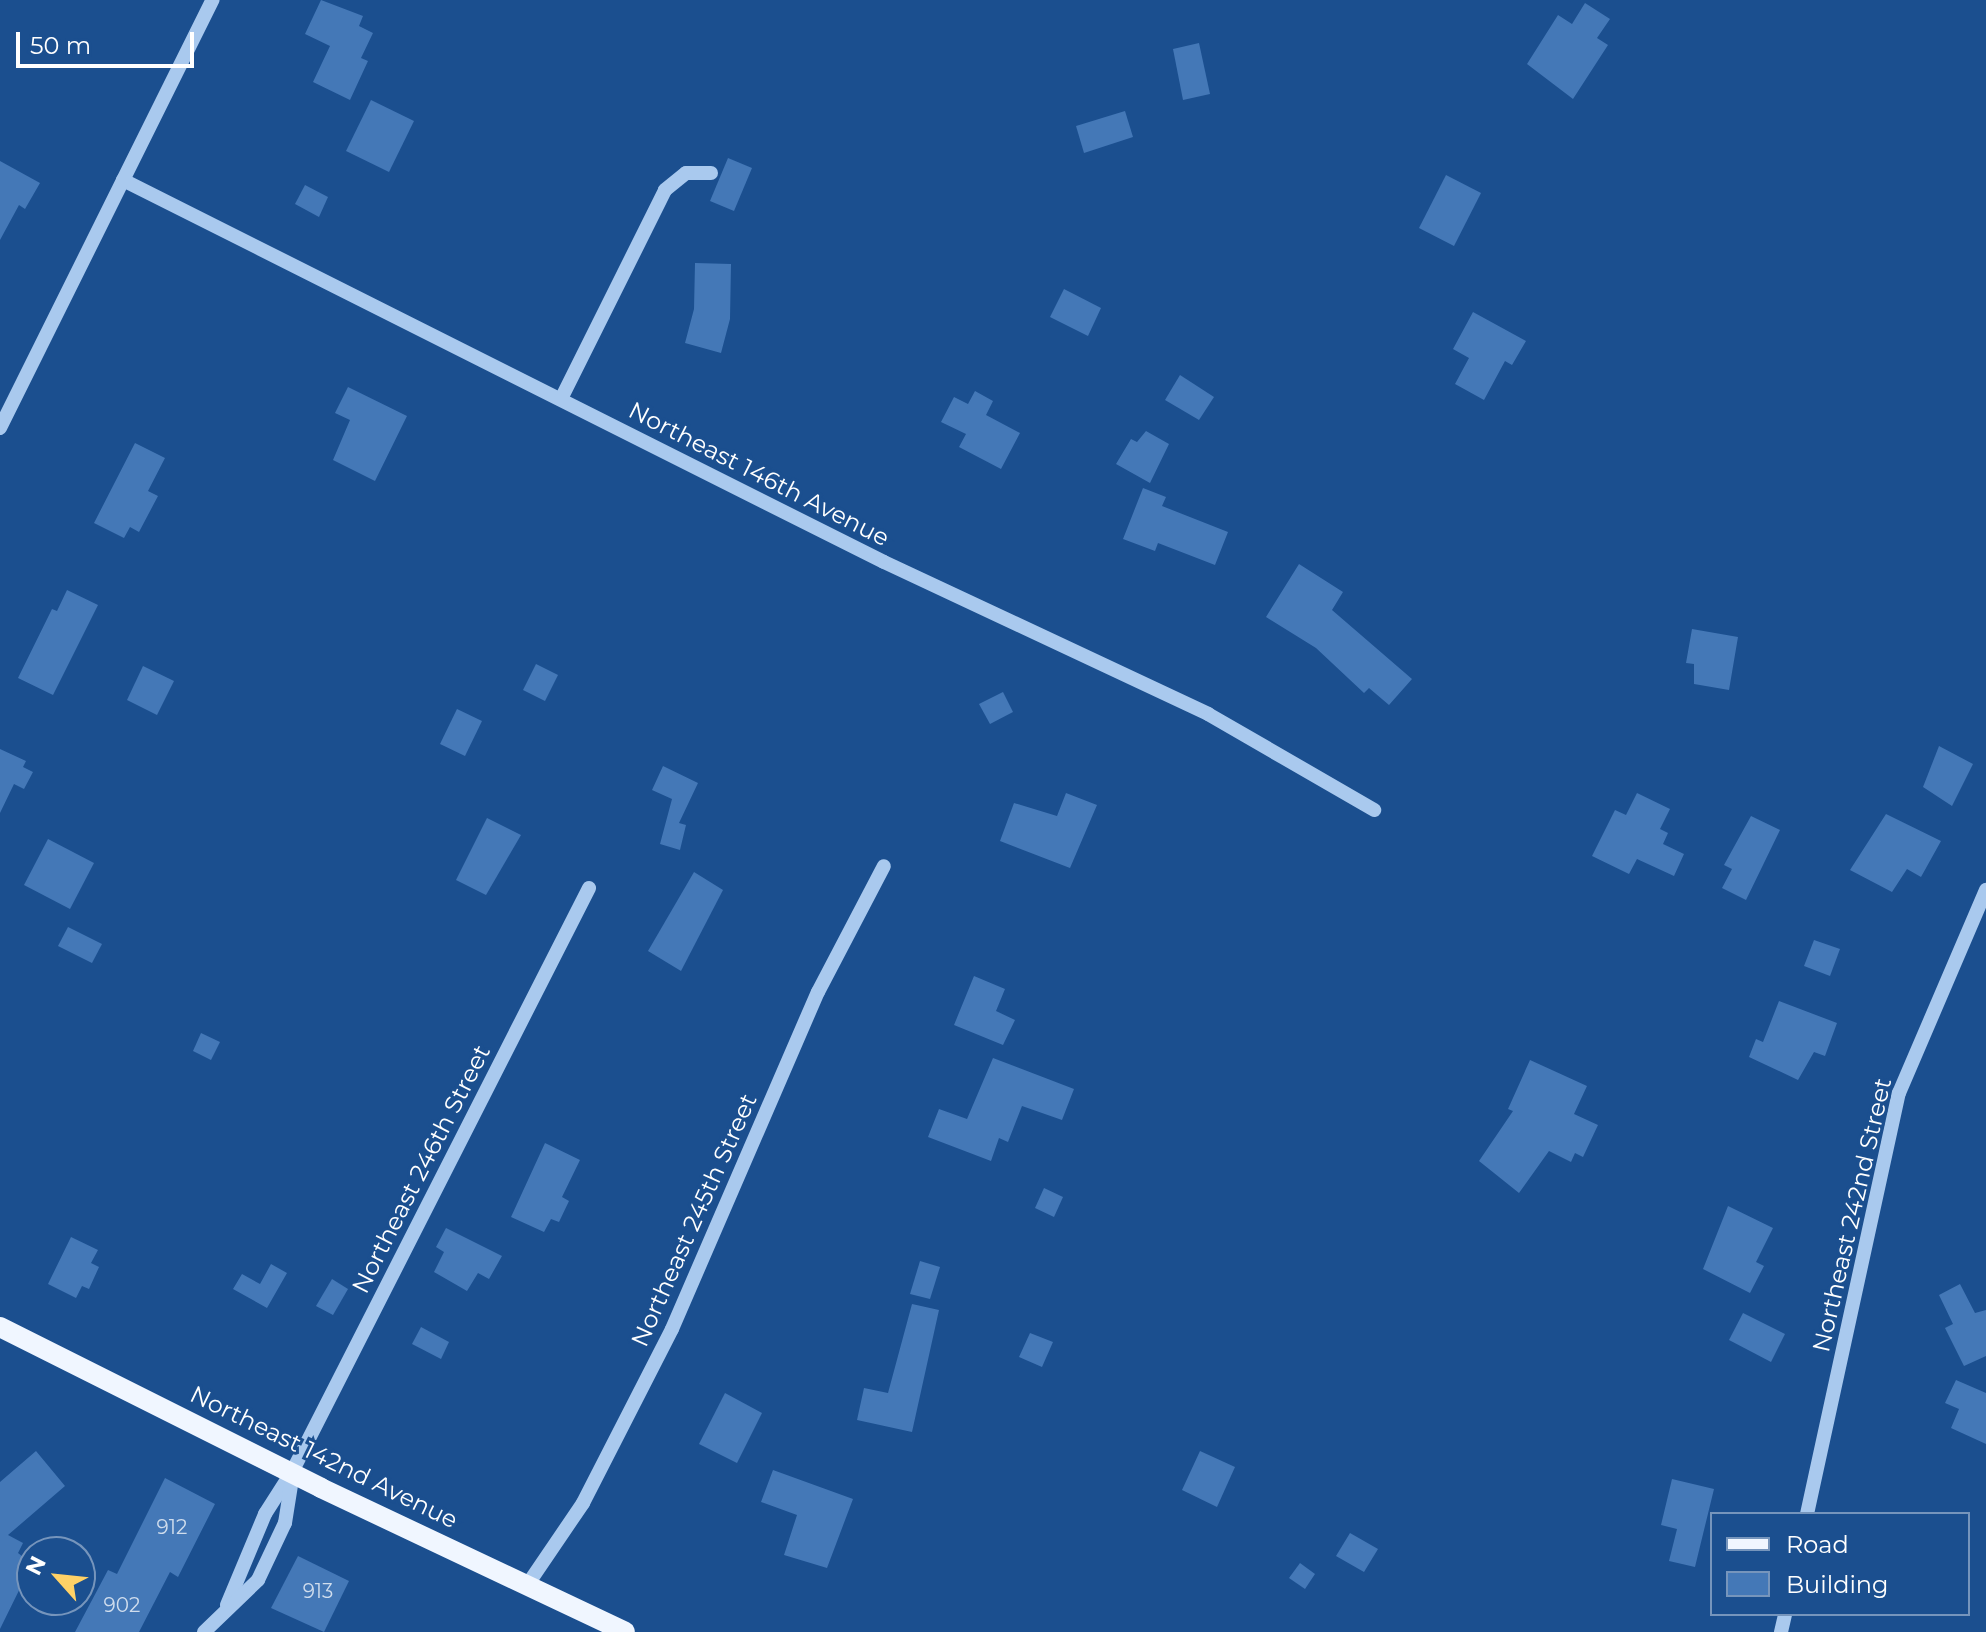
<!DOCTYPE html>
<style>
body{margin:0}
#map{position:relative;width:1986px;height:1632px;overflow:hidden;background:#1b4f8f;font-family:Montserrat,sans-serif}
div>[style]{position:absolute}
.building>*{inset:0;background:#4478b7}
.minor>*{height:14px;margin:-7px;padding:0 7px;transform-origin:7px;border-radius:7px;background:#a9c9ee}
.major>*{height:20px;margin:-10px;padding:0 10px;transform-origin:10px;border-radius:10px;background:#f0f6ff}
span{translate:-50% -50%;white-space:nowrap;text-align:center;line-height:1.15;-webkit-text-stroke:6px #1b4f8f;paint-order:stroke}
.number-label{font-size:20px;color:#d0dded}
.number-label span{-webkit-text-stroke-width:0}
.street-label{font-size:24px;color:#fff}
.legend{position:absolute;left:1710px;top:1512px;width:260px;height:104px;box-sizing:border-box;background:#1b4f8f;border:2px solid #7695bc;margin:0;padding:10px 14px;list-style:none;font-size:24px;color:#fff}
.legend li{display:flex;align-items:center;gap:16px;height:40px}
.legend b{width:40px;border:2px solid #7695bc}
.north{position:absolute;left:16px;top:1536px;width:80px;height:80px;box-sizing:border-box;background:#1b4f8f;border:2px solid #7695bc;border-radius:50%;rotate:297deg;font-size:22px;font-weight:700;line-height:32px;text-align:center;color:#fff}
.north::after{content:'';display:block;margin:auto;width:28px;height:36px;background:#ffd166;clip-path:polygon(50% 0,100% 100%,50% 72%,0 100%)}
.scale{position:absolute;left:16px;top:32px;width:178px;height:36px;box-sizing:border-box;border:4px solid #fff;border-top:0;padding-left:10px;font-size:24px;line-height:28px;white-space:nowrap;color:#fff;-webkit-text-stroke:6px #1b4f8f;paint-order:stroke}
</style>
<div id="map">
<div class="building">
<i style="clip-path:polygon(321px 0,363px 16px,359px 26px,373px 33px,361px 58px,368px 61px,350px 100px,313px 82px,330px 46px,305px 34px)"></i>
<i style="clip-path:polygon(1585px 3px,1610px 19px,1597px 38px,1608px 45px,1573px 99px,1527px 64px,1558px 15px,1572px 24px)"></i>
<i style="clip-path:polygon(1199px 43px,1210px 94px,1183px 100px,1173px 49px)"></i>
<i style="clip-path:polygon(371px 100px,414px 121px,389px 172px,346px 151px)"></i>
<i style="clip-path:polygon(1125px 111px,1133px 137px,1084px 153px,1076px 126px)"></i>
<i style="clip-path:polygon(728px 158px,752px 168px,734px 211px,710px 201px)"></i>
<i style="clip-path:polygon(0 161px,40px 183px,25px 209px,19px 205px,0 240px)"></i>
<i style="clip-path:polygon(1446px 175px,1481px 193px,1454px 246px,1419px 228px)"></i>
<i style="clip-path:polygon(305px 185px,328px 197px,319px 217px,295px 204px)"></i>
<i style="clip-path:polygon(695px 263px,731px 264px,730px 319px,721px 353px,685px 343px,694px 309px)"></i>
<i style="clip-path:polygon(1064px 289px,1101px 308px,1088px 336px,1050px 317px)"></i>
<i style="clip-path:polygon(1473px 312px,1526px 341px,1512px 365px,1505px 361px,1484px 400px,1455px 384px,1469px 358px,1453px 349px)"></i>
<i style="clip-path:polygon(1180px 375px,1214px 397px,1199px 420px,1165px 400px)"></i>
<i style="clip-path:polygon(348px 387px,407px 416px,375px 481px,333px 460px,350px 420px,335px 413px)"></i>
<i style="clip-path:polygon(975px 391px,993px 401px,986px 415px,1020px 433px,1001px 469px,959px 447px,966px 434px,941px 422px,954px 397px,968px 404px)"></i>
<i style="clip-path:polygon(1146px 431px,1169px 444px,1150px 483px,1116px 464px,1131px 439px,1137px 442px)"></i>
<i style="clip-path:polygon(135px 443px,165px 458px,148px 491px,158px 496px,139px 532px,130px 527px,124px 538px,94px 523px)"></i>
<i style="clip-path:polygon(1143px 488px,1166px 497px,1162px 506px,1228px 532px,1215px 565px,1158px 543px,1155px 551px,1123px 539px)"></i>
<i style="clip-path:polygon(1299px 564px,1343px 592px,1332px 610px,1412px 679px,1389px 705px,1369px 688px,1364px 693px,1316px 648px,1266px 617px)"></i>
<i style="clip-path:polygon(67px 590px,98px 605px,53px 695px,18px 678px,52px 609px,57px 611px)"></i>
<i style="clip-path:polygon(1692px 629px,1738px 637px,1729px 690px,1694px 684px,1694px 664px,1686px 663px)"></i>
<i style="clip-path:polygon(536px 664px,558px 675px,545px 701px,523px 690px)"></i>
<i style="clip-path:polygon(143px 666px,174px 681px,157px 715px,127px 700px)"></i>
<i style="clip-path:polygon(1003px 692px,1013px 712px,990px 724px,979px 704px)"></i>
<i style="clip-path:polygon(457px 709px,482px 721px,465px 756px,440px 744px)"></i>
<i style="clip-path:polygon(1939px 746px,1973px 764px,1952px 806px,1923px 787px)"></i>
<i style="clip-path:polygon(0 749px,26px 761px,23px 767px,33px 772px,24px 789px,14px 784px,0 813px)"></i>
<i style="clip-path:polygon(663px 766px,698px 783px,679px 823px,686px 825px,680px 850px,660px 844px,672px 799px,652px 790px)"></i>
<i style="clip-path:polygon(1066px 793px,1097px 805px,1070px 868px,1000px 841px,1014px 803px,1057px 816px)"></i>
<i style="clip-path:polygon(1637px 793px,1670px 809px,1660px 829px,1668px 833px,1663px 844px,1684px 854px,1674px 876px,1637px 859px,1629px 874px,1592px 856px,1615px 810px,1626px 815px)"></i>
<i style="clip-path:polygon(1886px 814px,1941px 841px,1921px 877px,1907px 869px,1892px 892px,1850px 870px)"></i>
<i style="clip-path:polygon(1751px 816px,1780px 830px,1746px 900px,1722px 888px,1732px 869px,1724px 865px)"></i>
<i style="clip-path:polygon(487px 818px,521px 835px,486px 895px,456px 880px)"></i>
<i style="clip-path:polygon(48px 839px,94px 863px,70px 909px,24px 885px)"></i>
<i style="clip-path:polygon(694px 872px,723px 890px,681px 971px,648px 951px)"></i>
<i style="clip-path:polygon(68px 927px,102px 944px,92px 963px,58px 946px)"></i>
<i style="clip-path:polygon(1814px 940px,1840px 949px,1830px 976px,1804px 966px)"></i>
<i style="clip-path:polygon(974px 976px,1005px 989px,996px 1011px,1015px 1020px,1003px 1045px,954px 1025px)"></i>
<i style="clip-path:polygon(1779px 1001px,1837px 1023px,1825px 1056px,1814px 1052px,1798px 1080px,1749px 1057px,1756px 1039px,1763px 1042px)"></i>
<i style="clip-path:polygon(201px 1033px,220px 1042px,211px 1060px,193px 1051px)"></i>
<i style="clip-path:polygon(993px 1058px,1074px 1089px,1062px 1120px,1022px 1106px,1008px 1142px,999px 1138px,991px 1161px,928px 1137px,939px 1109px,967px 1119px)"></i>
<i style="clip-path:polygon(1530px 1060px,1587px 1086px,1574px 1114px,1598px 1125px,1583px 1157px,1575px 1153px,1571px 1162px,1549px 1151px,1519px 1193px,1479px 1161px,1513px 1111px,1508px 1109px)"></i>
<i style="clip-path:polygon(545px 1143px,580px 1160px,562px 1197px,569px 1201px,559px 1222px,551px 1219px,544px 1232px,511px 1217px)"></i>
<i style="clip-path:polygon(1044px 1188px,1063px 1197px,1054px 1217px,1035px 1208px)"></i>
<i style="clip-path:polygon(1728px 1206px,1773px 1228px,1756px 1262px,1764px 1266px,1750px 1293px,1703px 1269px)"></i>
<i style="clip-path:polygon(446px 1228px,502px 1256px,489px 1279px,478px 1273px,467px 1291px,434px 1272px,444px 1252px,436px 1247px)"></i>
<i style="clip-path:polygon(71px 1237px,98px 1250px,91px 1263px,99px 1267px,89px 1289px,82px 1286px,76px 1298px,48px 1284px)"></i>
<i style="clip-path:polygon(920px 1261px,940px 1267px,930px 1299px,910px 1294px)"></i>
<i style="clip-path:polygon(271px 1264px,287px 1273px,267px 1308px,233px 1289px,242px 1274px,260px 1284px)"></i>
<i style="clip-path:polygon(332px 1279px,348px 1289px,333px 1315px,316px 1306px)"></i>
<i style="clip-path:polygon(1960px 1284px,1975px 1313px,1986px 1310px,1986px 1356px,1964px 1366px,1945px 1328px,1953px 1324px,1939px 1295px)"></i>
<i style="clip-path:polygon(912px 1304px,939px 1310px,912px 1432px,857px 1420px,864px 1388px,888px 1393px)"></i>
<i style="clip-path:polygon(1743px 1313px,1785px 1334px,1771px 1362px,1729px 1340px)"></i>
<i style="clip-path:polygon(421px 1327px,449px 1342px,441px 1359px,412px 1344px)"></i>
<i style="clip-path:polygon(1030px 1333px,1053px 1342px,1042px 1367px,1019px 1357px)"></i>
<i style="clip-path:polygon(1956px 1380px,1986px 1393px,1986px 1444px,1951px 1428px,1959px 1409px,1945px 1403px)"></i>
<i style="clip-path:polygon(725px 1393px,762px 1413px,737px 1463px,699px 1444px)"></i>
<i style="clip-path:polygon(36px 1451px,65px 1486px,8px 1535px,23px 1543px,18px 1553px,32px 1564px,0 1629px,0 1482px)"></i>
<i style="clip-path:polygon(1200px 1451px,1235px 1467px,1217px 1507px,1182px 1490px)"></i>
<i style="clip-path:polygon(773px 1470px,853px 1499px,827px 1568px,784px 1555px,797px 1515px,761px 1502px)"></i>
<i style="clip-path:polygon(165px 1478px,215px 1504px,178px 1577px,170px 1572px,139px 1632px,75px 1632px,108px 1570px,117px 1574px)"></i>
<i style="clip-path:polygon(1672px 1479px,1714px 1489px,1695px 1567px,1669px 1561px,1677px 1529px,1661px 1525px)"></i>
<i style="clip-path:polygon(1350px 1533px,1378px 1549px,1364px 1572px,1336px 1556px)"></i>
<i style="clip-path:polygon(298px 1556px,349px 1581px,324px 1632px,271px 1608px)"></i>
<i style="clip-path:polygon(1300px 1563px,1315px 1574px,1305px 1589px,1289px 1578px)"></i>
</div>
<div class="minor">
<i style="left:123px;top:180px;width:851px;rotate:26.66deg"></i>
<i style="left:884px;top:562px;width:358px;rotate:25.1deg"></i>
<i style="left:1208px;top:714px;width:192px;rotate:30deg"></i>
<i style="left:561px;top:399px;width:233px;rotate:-63.5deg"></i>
<i style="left:665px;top:190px;width:27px;rotate:-39deg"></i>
<i style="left:686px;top:173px;width:25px"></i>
<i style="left:0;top:428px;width:478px;rotate:-63.6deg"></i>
<i style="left:1807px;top:1514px;width:431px;rotate:-77.7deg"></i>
<i style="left:1899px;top:1093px;width:221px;rotate:-66.8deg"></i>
<i style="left:528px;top:1584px;width:98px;rotate:-55.8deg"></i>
<i style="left:583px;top:1503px;width:195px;rotate:-62.9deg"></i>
<i style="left:672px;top:1329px;width:367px;rotate:-66.6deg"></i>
<i style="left:818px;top:992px;width:142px;rotate:-62.4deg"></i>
<i style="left:227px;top:1605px;width:99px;rotate:-67.3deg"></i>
<i style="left:265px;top:1514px;width:52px;rotate:-57.5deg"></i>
<i style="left:293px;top:1470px;width:653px;rotate:-63.04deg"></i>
<i style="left:204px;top:1632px;width:75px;rotate:-43.9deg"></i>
<i style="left:258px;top:1580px;width:63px;rotate:-64.7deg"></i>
<i style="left:285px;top:1523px;width:45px;rotate:-81deg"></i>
<i style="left:1781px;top:1632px;width:18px;rotate:-77deg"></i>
</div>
<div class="major">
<i style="left:0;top:1327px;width:359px;rotate:26.6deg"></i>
<i style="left:321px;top:1488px;width:336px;rotate:25.3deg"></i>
</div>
<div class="number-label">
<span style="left:172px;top:1527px">912</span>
<span style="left:318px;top:1591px">913</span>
<span style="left:122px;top:1605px">902</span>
</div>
<div class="street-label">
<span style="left:759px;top:474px;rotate:27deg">Northeast 146th Avenue</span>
<span style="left:421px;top:1169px;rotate:-63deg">Northeast 246th Street</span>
<span style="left:1852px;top:1215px;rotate:-77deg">Northeast 242nd Street</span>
<span style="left:694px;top:1220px;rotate:-66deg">Northeast 245th Street</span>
<span style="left:324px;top:1457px;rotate:26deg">Northeast 142nd Avenue</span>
</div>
<ul class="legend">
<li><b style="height:10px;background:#f0f6ff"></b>Road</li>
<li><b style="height:22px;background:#4478b7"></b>Building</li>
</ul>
<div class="north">N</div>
<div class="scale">50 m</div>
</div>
